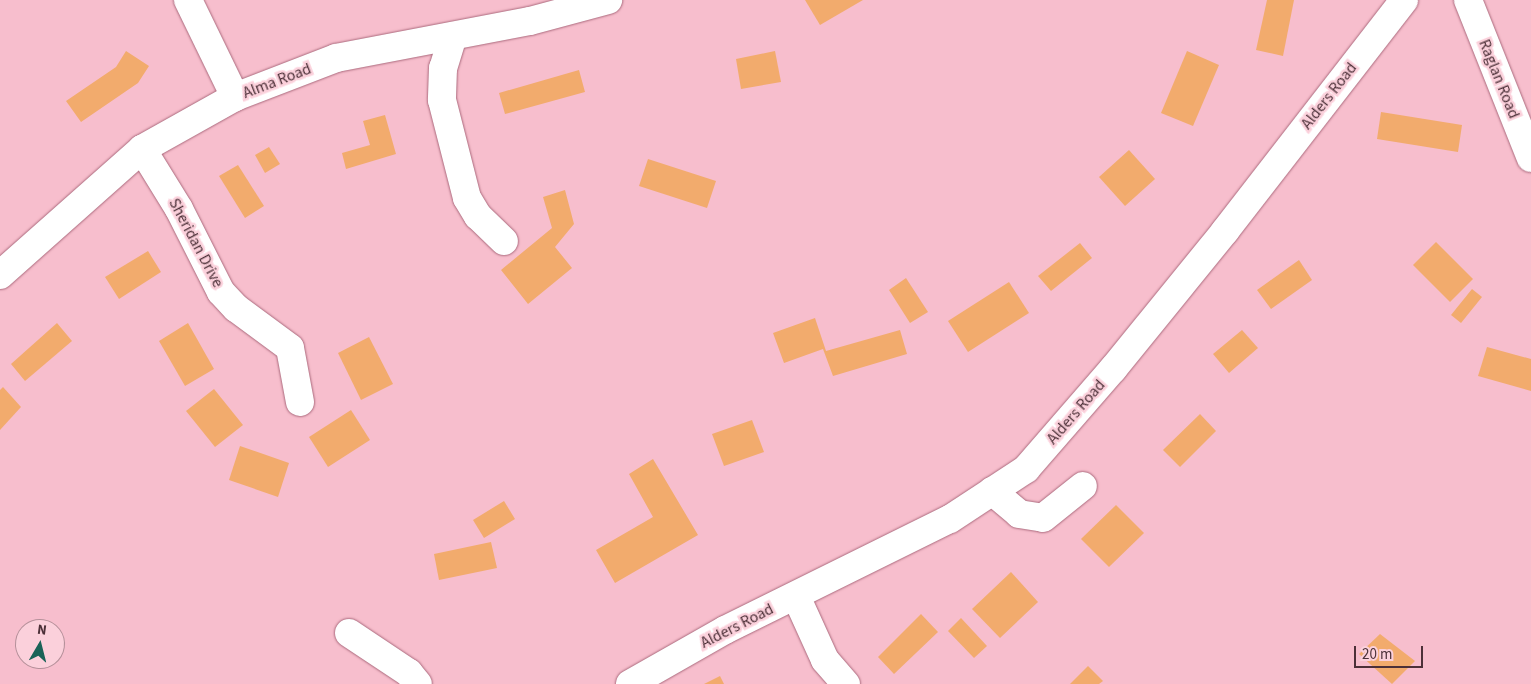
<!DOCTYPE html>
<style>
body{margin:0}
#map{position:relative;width:1531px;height:684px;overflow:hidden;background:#f7becd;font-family:"Source Sans 3",sans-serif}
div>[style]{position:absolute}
.building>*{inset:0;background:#f2ab6d}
.roads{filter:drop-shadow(0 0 1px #ab6a7d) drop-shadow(0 0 1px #ab6a7d)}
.minor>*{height:28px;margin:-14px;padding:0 14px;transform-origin:14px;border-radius:14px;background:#fff}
span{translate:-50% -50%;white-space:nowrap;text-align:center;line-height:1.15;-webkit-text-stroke:5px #fbd0db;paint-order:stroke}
.street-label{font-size:16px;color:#4c3038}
.north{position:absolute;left:15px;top:619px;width:50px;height:50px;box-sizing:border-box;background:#fbd0db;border:1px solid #b5909a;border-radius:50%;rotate:8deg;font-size:14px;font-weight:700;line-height:20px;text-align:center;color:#4c3038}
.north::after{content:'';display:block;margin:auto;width:18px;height:22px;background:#1a6358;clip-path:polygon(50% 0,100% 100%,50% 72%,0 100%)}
.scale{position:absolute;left:1354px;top:646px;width:69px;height:22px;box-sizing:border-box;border:2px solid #4c3038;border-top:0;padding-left:6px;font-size:15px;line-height:18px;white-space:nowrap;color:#4c3038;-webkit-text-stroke:4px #fbd0db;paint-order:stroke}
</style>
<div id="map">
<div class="building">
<i style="clip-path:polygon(805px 0,863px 0,820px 25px)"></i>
<i style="clip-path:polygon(1267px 0,1294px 0,1283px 56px,1256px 50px)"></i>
<i style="clip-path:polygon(126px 51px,149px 66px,138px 83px,81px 122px,66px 101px,116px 67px)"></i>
<i style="clip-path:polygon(775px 51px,781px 82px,741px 89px,736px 59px)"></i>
<i style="clip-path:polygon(1187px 51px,1219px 65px,1193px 126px,1161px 113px)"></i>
<i style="clip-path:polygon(579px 70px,585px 92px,505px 114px,499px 93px)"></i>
<i style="clip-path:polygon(1381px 112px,1462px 125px,1458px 152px,1377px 139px)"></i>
<i style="clip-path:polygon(385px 115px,396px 154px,346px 169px,342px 153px,370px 145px,363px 121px)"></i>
<i style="clip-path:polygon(269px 147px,280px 164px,265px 173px,255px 155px)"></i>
<i style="clip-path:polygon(1129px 150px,1155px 179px,1125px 206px,1099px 177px)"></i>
<i style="clip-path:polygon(648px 159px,716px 181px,707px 208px,639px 186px)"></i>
<i style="clip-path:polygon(238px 165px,264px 206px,245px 218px,219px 176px)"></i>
<i style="clip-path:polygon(565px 190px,574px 224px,555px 247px,572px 268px,528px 304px,501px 270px,552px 228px,543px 197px)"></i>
<i style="clip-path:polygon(1436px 242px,1473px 279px,1450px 302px,1413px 265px)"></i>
<i style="clip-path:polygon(1080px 243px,1092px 258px,1051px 291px,1038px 276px)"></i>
<i style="clip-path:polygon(148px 251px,161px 272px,119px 299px,105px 277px)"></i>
<i style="clip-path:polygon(1299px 260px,1312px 280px,1271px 309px,1257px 290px)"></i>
<i style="clip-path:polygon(906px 278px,928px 312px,910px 323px,889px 290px)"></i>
<i style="clip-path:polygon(1009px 282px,1029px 313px,968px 352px,948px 321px)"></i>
<i style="clip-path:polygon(1472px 289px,1482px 297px,1461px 323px,1451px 315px)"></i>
<i style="clip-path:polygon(815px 318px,826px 351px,900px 330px,907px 354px,833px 376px,823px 349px,784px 363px,773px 333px)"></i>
<i style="clip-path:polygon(57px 323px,72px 341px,25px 381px,11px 364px)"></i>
<i style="clip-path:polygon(188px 323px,214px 369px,185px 386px,159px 341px)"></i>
<i style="clip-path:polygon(1242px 330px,1258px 348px,1229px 373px,1213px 354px)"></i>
<i style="clip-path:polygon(369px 337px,393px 384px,361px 400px,338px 353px)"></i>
<i style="clip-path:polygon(1487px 347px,1531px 359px,1531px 391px,1478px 376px)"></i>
<i style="clip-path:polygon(3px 387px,21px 407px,0 430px,0 390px)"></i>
<i style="clip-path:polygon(214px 389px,243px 425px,215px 447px,186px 411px)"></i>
<i style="clip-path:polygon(351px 410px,370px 440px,328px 467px,309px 437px)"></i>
<i style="clip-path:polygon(1200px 414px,1216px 431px,1180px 467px,1163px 450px)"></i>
<i style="clip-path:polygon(752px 420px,764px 452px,724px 466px,712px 434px)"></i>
<i style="clip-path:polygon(240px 446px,289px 463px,278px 497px,229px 480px)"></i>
<i style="clip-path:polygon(653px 459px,698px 535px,615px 583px,596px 550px,653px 517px,629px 474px)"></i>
<i style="clip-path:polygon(504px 501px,515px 519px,484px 538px,473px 520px)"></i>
<i style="clip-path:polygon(1116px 505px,1144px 533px,1109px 567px,1081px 539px)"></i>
<i style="clip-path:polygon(491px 542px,497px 568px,439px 580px,434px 554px)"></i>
<i style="clip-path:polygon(1011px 572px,1038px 602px,1000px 638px,972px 609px)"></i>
<i style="clip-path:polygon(921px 614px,938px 632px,894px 674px,878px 657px)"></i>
<i style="clip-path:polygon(961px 618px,987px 646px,974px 658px,948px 631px)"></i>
<i style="clip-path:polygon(1380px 634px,1415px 661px,1392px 684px,1359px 654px)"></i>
<i style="clip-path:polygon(1088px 666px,1103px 681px,1099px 684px,1070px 684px)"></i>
<i style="clip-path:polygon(720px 676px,724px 684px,704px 684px)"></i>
</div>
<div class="roads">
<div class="minor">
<i style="left:188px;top:0;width:108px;rotate:64.1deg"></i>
<i style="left:1468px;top:0;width:170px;rotate:68.3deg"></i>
<i style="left:453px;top:36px;width:34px;rotate:107deg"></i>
<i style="left:443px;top:68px;width:32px;rotate:92deg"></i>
<i style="left:442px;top:100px;width:101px;rotate:75.7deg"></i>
<i style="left:467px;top:198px;width:21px;rotate:59deg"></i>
<i style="left:478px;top:216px;width:36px;rotate:44deg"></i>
<i style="left:142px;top:149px;width:70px;rotate:58.3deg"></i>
<i style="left:179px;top:209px;width:93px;rotate:63.2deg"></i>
<i style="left:221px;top:292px;width:22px;rotate:47deg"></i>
<i style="left:236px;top:308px;width:67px;rotate:36.5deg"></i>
<i style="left:290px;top:348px;width:55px;rotate:79.5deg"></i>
<i style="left:0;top:275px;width:190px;rotate:-41.6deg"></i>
<i style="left:142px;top:149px;width:107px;rotate:-29.2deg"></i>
<i style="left:235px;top:97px;width:108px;rotate:-21.1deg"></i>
<i style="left:336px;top:58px;width:197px;rotate:-10.8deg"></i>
<i style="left:530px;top:21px;width:81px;rotate:-15.1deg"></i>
<i style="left:992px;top:491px;width:35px;rotate:40deg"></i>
<i style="left:1019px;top:514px;width:24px;rotate:9deg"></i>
<i style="left:1043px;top:518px;width:51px;rotate:-38.7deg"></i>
<i style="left:796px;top:596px;width:70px;rotate:65.6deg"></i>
<i style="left:825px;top:660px;width:32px;rotate:49deg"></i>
<i style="left:349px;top:633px;width:72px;rotate:33.7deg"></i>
<i style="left:409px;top:673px;width:14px;rotate:51deg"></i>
<i style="left:630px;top:684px;width:109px;rotate:-29.6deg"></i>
<i style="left:725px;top:630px;width:251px;rotate:-26.3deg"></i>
<i style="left:950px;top:519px;width:91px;rotate:-33.3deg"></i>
<i style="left:1026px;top:469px;width:133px;rotate:-49deg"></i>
<i style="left:1113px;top:369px;width:178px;rotate:-50.9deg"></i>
<i style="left:1225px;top:231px;width:292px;rotate:-52.2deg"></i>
</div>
</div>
<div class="street-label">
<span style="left:1499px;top:79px;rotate:68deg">Raglan Road</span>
<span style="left:277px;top:81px;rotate:-21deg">Alma Road</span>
<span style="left:1329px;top:96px;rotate:-52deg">Alders Road</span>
<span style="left:196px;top:243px;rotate:62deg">Sheridan Drive</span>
<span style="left:1076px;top:412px;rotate:-49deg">Alders Road</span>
<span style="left:737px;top:626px;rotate:-27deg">Alders Road</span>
</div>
<div class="north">N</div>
<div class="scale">20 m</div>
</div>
